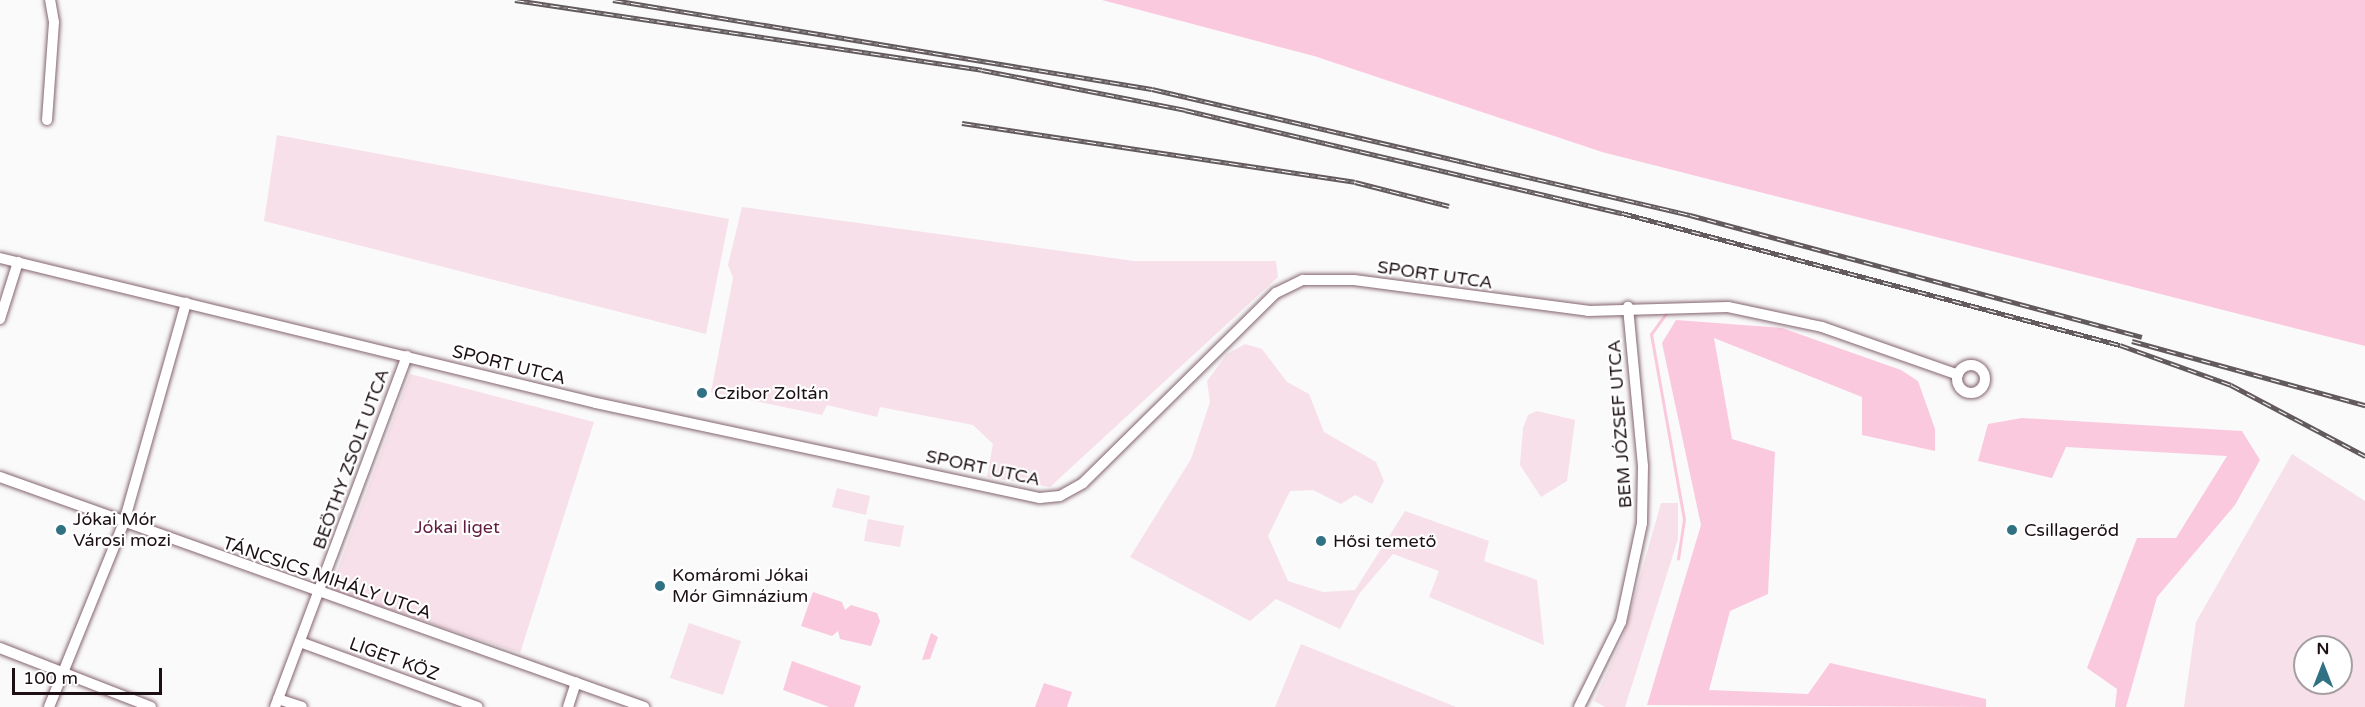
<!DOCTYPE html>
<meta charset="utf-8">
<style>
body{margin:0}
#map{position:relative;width:2365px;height:707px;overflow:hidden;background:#fafafa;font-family:"Varela Round",sans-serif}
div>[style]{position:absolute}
.green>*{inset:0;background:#f7e0e9}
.water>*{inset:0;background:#fbc9dd}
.stream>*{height:3px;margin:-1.5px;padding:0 1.5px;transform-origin:1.5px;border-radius:1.5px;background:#fbc9dd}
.roads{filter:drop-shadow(0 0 2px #846471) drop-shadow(0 0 2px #846471)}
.minor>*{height:10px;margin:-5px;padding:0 5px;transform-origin:5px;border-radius:5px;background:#fff}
.minor>.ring{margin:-5px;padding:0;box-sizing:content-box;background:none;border:10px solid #fff;border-radius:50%}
.rail>*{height:5px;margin-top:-2.5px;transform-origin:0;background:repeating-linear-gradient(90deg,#fff 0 9px,#635a5d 0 18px);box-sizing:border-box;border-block:2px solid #635a5d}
.dots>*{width:16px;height:16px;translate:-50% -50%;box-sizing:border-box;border:3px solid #fff;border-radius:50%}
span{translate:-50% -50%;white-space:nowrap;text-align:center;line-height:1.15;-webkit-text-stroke:4.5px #fff;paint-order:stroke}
.street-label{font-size:18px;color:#1d1015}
.poi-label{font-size:18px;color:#1d1015}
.left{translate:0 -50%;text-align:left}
.park-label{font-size:18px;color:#621c40}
.north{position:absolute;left:2293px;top:635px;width:60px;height:60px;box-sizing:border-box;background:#fff;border:2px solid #a59fa1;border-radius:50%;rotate:0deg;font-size:16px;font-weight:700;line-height:24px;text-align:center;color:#1d1015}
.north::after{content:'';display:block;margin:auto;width:21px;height:27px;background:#307184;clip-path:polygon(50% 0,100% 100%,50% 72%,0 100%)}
.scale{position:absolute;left:12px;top:668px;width:150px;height:27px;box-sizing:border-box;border:3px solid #1d1015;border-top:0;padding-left:8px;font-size:18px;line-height:21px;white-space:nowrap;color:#1d1015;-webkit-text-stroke:4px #fff;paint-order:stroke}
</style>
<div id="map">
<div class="green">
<i style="clip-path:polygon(277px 135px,729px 219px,706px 334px,264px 221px)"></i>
<i style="clip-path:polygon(742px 207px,1134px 261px,1276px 261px,1278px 277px,1050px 487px,987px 477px,993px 444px,973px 425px,880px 407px,877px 417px,827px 405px,822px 415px,711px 392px,733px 278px,728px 265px)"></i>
<i style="clip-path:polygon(1245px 344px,1262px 349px,1287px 382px,1309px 394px,1324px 432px,1376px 462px,1384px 481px,1372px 504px,1355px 495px,1341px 504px,1313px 490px,1290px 491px,1268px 536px,1288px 581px,1323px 592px,1355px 590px,1405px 511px,1489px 541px,1484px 561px,1537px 580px,1544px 645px,1429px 597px,1439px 571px,1393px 554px,1359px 594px,1340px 629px,1276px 599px,1250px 621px,1130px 557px,1191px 459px,1210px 402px,1207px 381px,1227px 354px)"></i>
<i style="clip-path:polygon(410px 374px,594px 422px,520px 653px,330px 590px)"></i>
<i style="clip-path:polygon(1537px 411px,1575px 420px,1567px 481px,1541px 497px,1520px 465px,1523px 428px,1528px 415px)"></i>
<i style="clip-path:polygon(evenodd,2292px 454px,2365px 501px,2365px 707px,2184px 707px,2196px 622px,2292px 454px,2305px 647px,2341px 647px,2341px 683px,2305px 683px,2305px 647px)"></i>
<i style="clip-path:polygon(837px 488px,870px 496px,866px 515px,832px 507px)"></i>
<i style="clip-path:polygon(1661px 503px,1678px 503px,1678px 539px,1625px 707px,1605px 707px,1594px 701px,1623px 637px)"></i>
<i style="clip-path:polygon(868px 519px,904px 526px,900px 547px,864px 541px)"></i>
<i style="clip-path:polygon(689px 623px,741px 641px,723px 695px,670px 678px)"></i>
<i style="clip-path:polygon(1301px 644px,1456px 707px,1275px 707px)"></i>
</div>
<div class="water">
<i style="clip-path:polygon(1102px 0,2365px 0,2365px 346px,1602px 152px,1314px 56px)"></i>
<i style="clip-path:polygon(1676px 320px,1782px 328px,1901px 370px,1918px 381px,1935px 429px,1935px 451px,1862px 435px,1862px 397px,1714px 338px,1732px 439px,1775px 452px,1768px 594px,1730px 611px,1709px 690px,1808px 694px,1830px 663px,1986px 699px,1986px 707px,1647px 705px,1701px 525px,1662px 343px)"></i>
<i style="clip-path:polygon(2022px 418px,2242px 431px,2260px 460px,2235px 505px,2157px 597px,2126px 707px,2115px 707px,2117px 689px,2087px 668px,2137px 538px,2176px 538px,2227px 456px,2066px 447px,2052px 478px,1978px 461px,1988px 424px)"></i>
<i style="clip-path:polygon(813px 592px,842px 602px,845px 610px,851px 605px,877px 613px,880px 621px,871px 646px,840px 639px,838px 631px,832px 636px,801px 626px)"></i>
<i style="clip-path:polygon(931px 633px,938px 637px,930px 659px,922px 660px)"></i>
<i style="clip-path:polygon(792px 661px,861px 686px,854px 707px,829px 707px,783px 690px)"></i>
<i style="clip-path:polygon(1044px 683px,1072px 692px,1067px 707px,1035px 707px)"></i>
</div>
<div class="stream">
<i style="left:1667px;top:312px;width:27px;rotate:126deg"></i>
<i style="left:1651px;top:334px;width:188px;rotate:79.9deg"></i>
<i style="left:1684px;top:519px;width:40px;rotate:98.5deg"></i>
</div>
<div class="roads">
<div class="minor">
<i style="left:47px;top:120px;width:98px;rotate:-85.9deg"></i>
<i style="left:54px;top:22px;width:22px;rotate:-100deg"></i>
<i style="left:0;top:258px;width:613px;rotate:13.67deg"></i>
<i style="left:596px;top:403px;width:454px;rotate:12.1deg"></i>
<i style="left:1040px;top:498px;width:20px;rotate:-6deg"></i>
<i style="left:1060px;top:496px;width:26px;rotate:-29deg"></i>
<i style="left:1083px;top:483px;width:271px;rotate:-44.6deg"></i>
<i style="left:1276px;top:293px;width:30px;rotate:-26deg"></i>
<i style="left:1303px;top:280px;width:51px"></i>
<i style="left:1354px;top:280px;width:236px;rotate:7.5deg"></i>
<i style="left:1588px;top:311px;width:140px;rotate:-1.6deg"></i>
<i style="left:1728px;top:307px;width:96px;rotate:12deg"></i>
<i style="left:1822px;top:327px;width:144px;rotate:19.4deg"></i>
<i style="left:0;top:319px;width:60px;rotate:-72.5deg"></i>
<i class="ring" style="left:1957px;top:365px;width:18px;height:18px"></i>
<i style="left:0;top:477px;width:684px;rotate:19.65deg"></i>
<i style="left:300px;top:642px;width:189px;rotate:20.1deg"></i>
<i style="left:0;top:648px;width:162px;rotate:21.3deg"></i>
<i style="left:278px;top:699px;width:25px;rotate:18deg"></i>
<i style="left:49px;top:707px;width:200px;rotate:-67.9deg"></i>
<i style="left:124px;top:522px;width:228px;rotate:-74.2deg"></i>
<i style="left:275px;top:707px;width:375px;rotate:-69.4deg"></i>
<i style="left:568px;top:707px;width:26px;rotate:-72deg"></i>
<i style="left:1579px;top:707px;width:95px;rotate:-63.7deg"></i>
<i style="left:1621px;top:622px;width:101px;rotate:-78deg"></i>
<i style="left:1642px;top:523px;width:57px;rotate:-89deg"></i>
<i style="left:1643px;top:466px;width:160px;rotate:-95.4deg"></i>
</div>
</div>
<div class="rail">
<i style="left:515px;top:0;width:472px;rotate:8.5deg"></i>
<i style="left:982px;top:70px;width:207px;rotate:11.1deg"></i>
<i style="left:1185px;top:110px;width:449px;rotate:13.3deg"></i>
<i style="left:1622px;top:213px;width:515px;rotate:14.85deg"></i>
<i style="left:2120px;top:345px;width:118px;rotate:19.8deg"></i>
<i style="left:2231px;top:385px;width:152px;rotate:27.9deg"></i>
<i style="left:613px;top:0;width:546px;rotate:9.38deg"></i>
<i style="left:1152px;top:89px;width:553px;rotate:13.18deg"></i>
<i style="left:1690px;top:215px;width:468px;rotate:15.1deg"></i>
<i style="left:962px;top:123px;width:397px;rotate:8.5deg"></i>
<i style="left:1355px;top:182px;width:97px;rotate:14.3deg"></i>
<i style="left:2132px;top:341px;width:242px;rotate:15.4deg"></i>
</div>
<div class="dots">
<i style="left:702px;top:393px;background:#307184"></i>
<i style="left:61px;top:530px;background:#307184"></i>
<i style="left:2012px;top:530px;background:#307184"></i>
<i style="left:1321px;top:541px;background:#307184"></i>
<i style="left:660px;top:586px;background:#307184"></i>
</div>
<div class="street-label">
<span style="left:1435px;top:275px;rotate:8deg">SPORT UTCA</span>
<span style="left:509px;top:365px;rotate:14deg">SPORT UTCA</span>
<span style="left:1620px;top:424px;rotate:-94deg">BEM JÓZSEF UTCA</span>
<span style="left:351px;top:459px;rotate:-70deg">BEÖTHY ZSOLT UTCA</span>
<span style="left:983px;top:468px;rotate:12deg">SPORT UTCA</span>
<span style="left:327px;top:578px;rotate:19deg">TÁNCSICS MIHÁLY UTCA</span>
<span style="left:394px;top:659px;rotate:20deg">LIGET KÖZ</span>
</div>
<div class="poi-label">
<span class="left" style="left:714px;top:393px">Czibor Zoltán</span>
<span class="left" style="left:73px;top:530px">Jókai Mór<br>Városi mozi</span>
<span class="left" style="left:2024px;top:530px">Csillagerőd</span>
<span class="left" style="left:1333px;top:541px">Hősi temető</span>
<span class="left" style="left:672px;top:586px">Komáromi Jókai<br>Mór Gimnázium</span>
</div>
<div class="park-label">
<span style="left:457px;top:527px">Jókai liget</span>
</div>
<div class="north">N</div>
<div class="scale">100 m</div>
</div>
